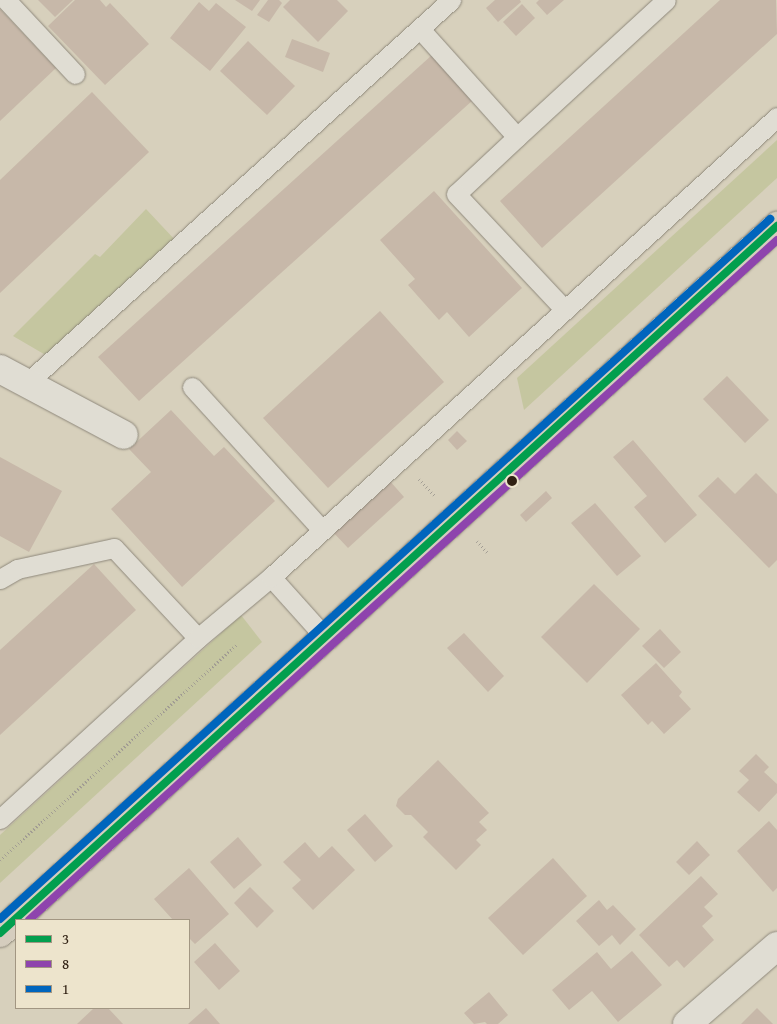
<!DOCTYPE html>
<style>
body{margin:0}
#map{position:relative;width:777px;height:1024px;overflow:hidden;background:#d7d0bc;font-family:"Gentium Book Plus",serif}
div>[style]{position:absolute}
.green>*{inset:0;background:#c5c6a0}
.building>*{inset:0;background:#c7b8a9}
.path>*{height:3px;margin-top:-1.5px;transform-origin:0;background:repeating-linear-gradient(90deg,#a19c93 0 1px,transparent 0 3.5px)}
.roads{filter:drop-shadow(0 0 1px #8e887b) drop-shadow(0 0 1px #8e887b)}
.lane>*{height:19px;margin:-9.5px;padding:0 9.5px;transform-origin:9.5px;border-radius:9.5px;background:#e0ddd3}
.street>*{height:28px;margin:-14px;padding:0 14px;transform-origin:14px;border-radius:14px;background:#e0ddd3}
.primary>*{height:28px;margin:-14px;padding:0 14px;transform-origin:14px;border-radius:14px;background:#d5cdbe}
.bus-1>*{height:8px;margin:-4px;padding:0 4px;transform-origin:4px;border-radius:4px;background:#029f4e}
.bus-2>*{height:8px;margin:-4px;padding:0 4px;transform-origin:4px;border-radius:4px;background:#8e44ad}
.bus-3>*{height:8px;margin:-4px;padding:0 4px;transform-origin:4px;border-radius:4px;background:#0065bd}
.dots>*{width:14px;height:14px;translate:-50% -50%;box-sizing:border-box;border:2px solid #ede4cc;border-radius:50%}
span{translate:-50% -50%;white-space:nowrap;text-align:center;line-height:1.15;-webkit-text-stroke:4.5px #ede4cc;paint-order:stroke}
.legend{position:absolute;left:15px;top:919px;width:175px;height:90px;box-sizing:border-box;background:#ede4cc;border:1px solid #a29682;margin:0;padding:6px 9px;list-style:none;font-size:15px;color:#312113}
.legend li{display:flex;align-items:center;gap:10px;height:25px}
.legend b{width:25px;border:1px solid #a29682}
</style>
<div id="map">
<div class="green">
<i style="clip-path:polygon(777px 140px,777px 178px,524px 410px,517px 378px)"></i>
<i style="clip-path:polygon(146px 209px,176px 241px,49px 357px,13px 336px,95px 254px,100px 257px)"></i>
<i style="clip-path:polygon(241px 615px,262px 642px,0 883px,0 835px)"></i>
</div>
<div class="building">
<i style="clip-path:polygon(38px 0,73px 0,55px 17px)"></i>
<i style="clip-path:polygon(75px 0,100px 0,106px 7px,110px 3px,149px 44px,105px 85px,48px 26px)"></i>
<i style="clip-path:polygon(235px 0,260px 0,252px 11px)"></i>
<i style="clip-path:polygon(268px 0,279px 0,282px 3px,269px 22px,257px 15px)"></i>
<i style="clip-path:polygon(290px 0,337px 0,348px 11px,318px 42px,283px 7px)"></i>
<i style="clip-path:polygon(495px 0,520px 0,521px 2px,498px 22px,486px 8px)"></i>
<i style="clip-path:polygon(539px 0,564px 0,547px 15px,536px 3px)"></i>
<i style="clip-path:polygon(720px 0,776px 0,777px 34px,542px 248px,500px 201px)"></i>
<i style="clip-path:polygon(199px 2px,209px 11px,216px 3px,246px 27px,210px 71px,170px 38px)"></i>
<i style="clip-path:polygon(522px 4px,535px 18px,516px 36px,503px 22px)"></i>
<i style="clip-path:polygon(0 9px,56px 68px,0 121px)"></i>
<i style="clip-path:polygon(292px 39px,330px 53px,323px 72px,285px 57px)"></i>
<i style="clip-path:polygon(248px 41px,295px 86px,267px 115px,220px 71px)"></i>
<i style="clip-path:polygon(432px 55px,473px 100px,139px 401px,98px 357px)"></i>
<i style="clip-path:polygon(92px 92px,149px 152px,0 293px,0 180px)"></i>
<i style="clip-path:polygon(434px 191px,522px 288px,469px 337px,447px 312px,439px 320px,408px 285px,415px 279px,380px 240px)"></i>
<i style="clip-path:polygon(380px 311px,444px 382px,328px 488px,263px 418px)"></i>
<i style="clip-path:polygon(727px 376px,769px 420px,745px 443px,703px 399px)"></i>
<i style="clip-path:polygon(171px 410px,214px 456px,224px 447px,275px 501px,182px 587px,111px 509px,151px 472px,129px 449px)"></i>
<i style="clip-path:polygon(457px 431px,467px 441px,457px 450px,448px 440px)"></i>
<i style="clip-path:polygon(633px 440px,697px 515px,665px 543px,634px 507px,647px 496px,613px 457px)"></i>
<i style="clip-path:polygon(0 457px,62px 491px,29px 552px,0 536px)"></i>
<i style="clip-path:polygon(756px 473px,777px 494px,777px 560px,769px 568px,698px 496px,718px 477px,735px 494px)"></i>
<i style="clip-path:polygon(389px 480px,404px 497px,348px 548px,332px 531px)"></i>
<i style="clip-path:polygon(546px 491px,552px 498px,526px 522px,520px 515px)"></i>
<i style="clip-path:polygon(595px 503px,641px 556px,617px 576px,571px 523px)"></i>
<i style="clip-path:polygon(94px 564px,136px 610px,0 735px,0 650px)"></i>
<i style="clip-path:polygon(594px 584px,640px 629px,587px 683px,541px 637px)"></i>
<i style="clip-path:polygon(660px 629px,681px 652px,664px 668px,642px 646px)"></i>
<i style="clip-path:polygon(464px 633px,504px 676px,488px 692px,447px 648px)"></i>
<i style="clip-path:polygon(656px 663px,682px 692px,679px 696px,691px 709px,664px 734px,652px 721px,648px 725px,621px 695px)"></i>
<i style="clip-path:polygon(756px 754px,769px 767px,764px 772px,777px 784px,777px 793px,759px 812px,737px 792px,749px 780px,739px 771px)"></i>
<i style="clip-path:polygon(438px 760px,489px 813px,479px 822px,487px 830px,476px 840px,481px 845px,456px 870px,423px 837px,428px 832px,411px 815px,405px 815px,396px 806px,398px 799px)"></i>
<i style="clip-path:polygon(365px 814px,393px 846px,375px 862px,347px 830px)"></i>
<i style="clip-path:polygon(769px 821px,777px 830px,777px 888px,773px 892px,737px 851px)"></i>
<i style="clip-path:polygon(238px 837px,262px 865px,234px 889px,210px 862px)"></i>
<i style="clip-path:polygon(697px 841px,710px 855px,689px 875px,676px 862px)"></i>
<i style="clip-path:polygon(305px 842px,319px 858px,332px 846px,355px 870px,313px 910px,292px 888px,301px 880px,283px 862px)"></i>
<i style="clip-path:polygon(553px 858px,587px 896px,523px 955px,488px 918px)"></i>
<i style="clip-path:polygon(189px 868px,229px 914px,195px 944px,189px 938px,189px 920px,173px 920px,154px 899px)"></i>
<i style="clip-path:polygon(701px 876px,718px 894px,704px 907px,713px 916px,702px 926px,714px 940px,684px 968px,677px 960px,669px 967px,639px 935px)"></i>
<i style="clip-path:polygon(250px 887px,274px 911px,257px 928px,234px 903px)"></i>
<i style="clip-path:polygon(599px 900px,607px 910px,613px 905px,636px 929px,620px 945px,612px 935px,599px 946px,576px 921px)"></i>
<i style="clip-path:polygon(215px 943px,240px 971px,219px 990px,194px 962px)"></i>
<i style="clip-path:polygon(632px 951px,662px 985px,618px 1022px,592px 991px,569px 1010px,552px 990px,597px 952px,611px 969px)"></i>
<i style="clip-path:polygon(489px 992px,508px 1015px,498px 1024px,487px 1024px,485px 1022px,474px 1024px,464px 1013px)"></i>
<i style="clip-path:polygon(94px 1008px,108px 1008px,123px 1024px,77px 1024px)"></i>
<i style="clip-path:polygon(206px 1008px,220px 1024px,188px 1024px)"></i>
<i style="clip-path:polygon(757px 1008px,773px 1024px,741px 1024px)"></i>
</div>
<div class="path">
<i style="left:419px;top:479px;width:23px;rotate:47deg"></i>
<i style="left:477px;top:541px;width:15px;rotate:48deg"></i>
<i style="left:0;top:860px;width:321px;rotate:-42.3deg"></i>
</div>
<div class="roads">
<div class="lane">
<i style="left:6px;top:0;width:101px;rotate:47deg"></i>
<i style="left:420px;top:29px;width:145px;rotate:48.1deg"></i>
<i style="left:517px;top:137px;width:202px;rotate:-42.6deg"></i>
<i style="left:517px;top:137px;width:83px;rotate:136.9deg"></i>
<i style="left:456px;top:194px;width:159px;rotate:46.8deg"></i>
<i style="left:28px;top:382px;width:570px;rotate:-42.08deg"></i>
<i style="left:192px;top:387px;width:193px;rotate:47.7deg"></i>
<i style="left:271px;top:577px;width:79px;rotate:48.1deg"></i>
<i style="left:0;top:579px;width:20px;rotate:-30deg"></i>
<i style="left:17px;top:569px;width:99px;rotate:-12.2deg"></i>
<i style="left:114px;top:548px;width:123px;rotate:47deg"></i>
<i style="left:0;top:819px;width:268px;rotate:-42.4deg"></i>
<i style="left:198px;top:638px;width:95px;rotate:-39.9deg"></i>
<i style="left:271px;top:577px;width:684px;rotate:-42.27deg"></i>
</div>
<div class="street">
<i style="left:0;top:369px;width:140px;rotate:28deg"></i>
<i style="left:687px;top:1024px;width:119px;rotate:-40.9deg"></i>
</div>
<div class="primary">
<i style="left:0;top:933px;width:1051px;rotate:-42.3deg"></i>
</div>
</div>
<div class="bus-1">
<i style="left:0;top:933px;width:1051px;rotate:-42.3deg"></i>
</div>
<div class="bus-2">
<i style="left:29px;top:920px;width:1011px;rotate:-42.27deg"></i>
</div>
<div class="bus-3">
<i style="left:0;top:919px;width:1041px;rotate:-42.27deg"></i>
</div>
<div class="dots">
<i style="left:512px;top:481px;background:#312113"></i>
</div>
<ul class="legend">
<li><b style="height:6px;background:#029f4e"></b>3</li>
<li><b style="height:6px;background:#8e44ad"></b>8</li>
<li><b style="height:6px;background:#0065bd"></b>1</li>
</ul>
</div>
